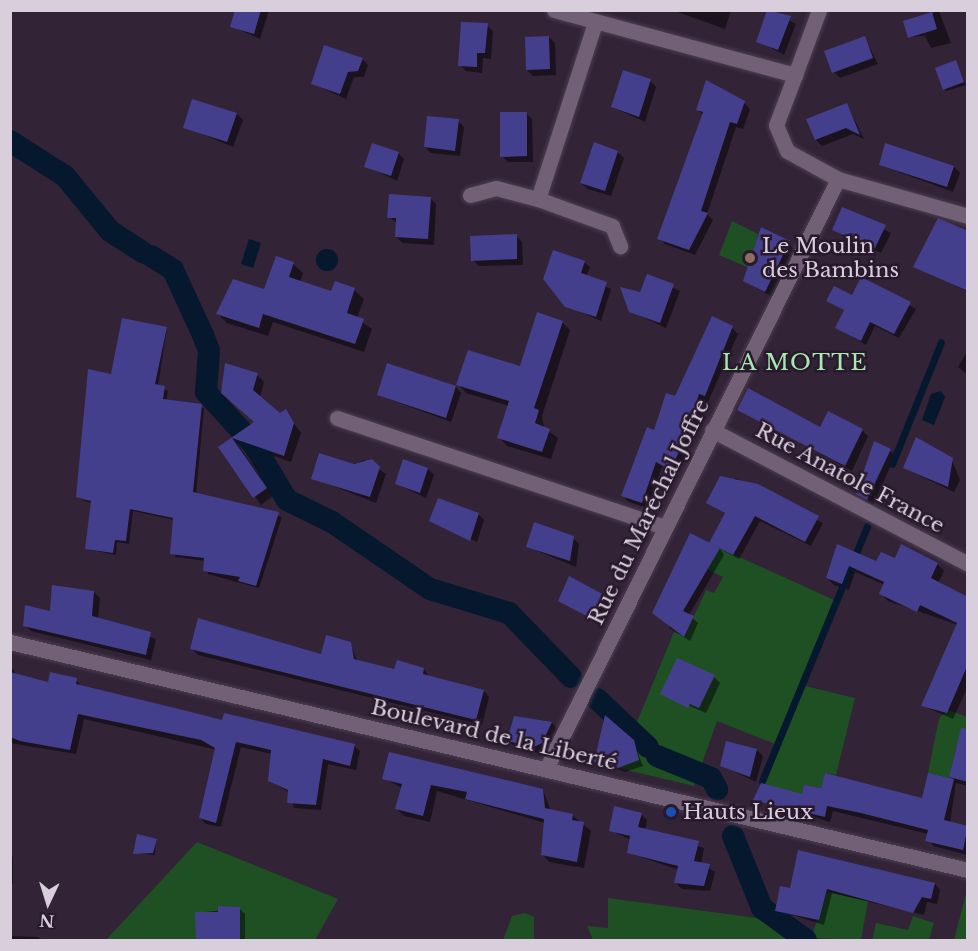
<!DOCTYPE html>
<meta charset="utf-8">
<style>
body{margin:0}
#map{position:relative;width:978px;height:951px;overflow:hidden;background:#322337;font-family:"Libre Baskerville",serif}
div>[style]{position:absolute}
.green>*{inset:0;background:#1e5024}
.water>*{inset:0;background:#05182e}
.round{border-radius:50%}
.shadow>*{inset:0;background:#0007}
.stream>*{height:7px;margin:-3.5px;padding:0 3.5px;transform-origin:3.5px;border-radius:3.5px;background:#05182e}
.canal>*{height:22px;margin:-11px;padding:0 11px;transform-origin:11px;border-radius:11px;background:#05182e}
.building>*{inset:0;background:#443f8d}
.roads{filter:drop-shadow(0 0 2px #4c3e4f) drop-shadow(0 0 2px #4c3e4f)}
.minor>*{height:15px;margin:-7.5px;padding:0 7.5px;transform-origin:7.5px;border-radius:7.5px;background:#726077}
.dots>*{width:16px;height:16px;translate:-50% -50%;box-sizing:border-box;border:3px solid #28192c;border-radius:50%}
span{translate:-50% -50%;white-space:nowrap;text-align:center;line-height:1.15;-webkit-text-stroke:5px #28192c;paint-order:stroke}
.poi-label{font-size:21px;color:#d9cfdc}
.left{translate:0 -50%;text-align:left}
.street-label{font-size:21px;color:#d9cfdc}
.neighbourhood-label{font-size:22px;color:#a8e8b1;letter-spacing:1.5px}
.frame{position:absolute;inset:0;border:12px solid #d9cfdc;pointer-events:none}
.north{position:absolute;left:18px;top:873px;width:60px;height:60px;-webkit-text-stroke:4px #28192c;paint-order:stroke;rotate:184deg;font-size:16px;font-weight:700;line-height:24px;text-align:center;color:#d9cfdc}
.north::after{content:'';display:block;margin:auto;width:21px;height:27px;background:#d9cfdc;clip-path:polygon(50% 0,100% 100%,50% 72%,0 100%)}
</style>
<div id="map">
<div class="green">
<i style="clip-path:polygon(732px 221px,758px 234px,749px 268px,719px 255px)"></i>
<i style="clip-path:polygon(713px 545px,834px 600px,801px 685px,855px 698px,836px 775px,825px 773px,821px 788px,804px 785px,798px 811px,784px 808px,786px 795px,761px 783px,775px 744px,717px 721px,694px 786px,618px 768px,674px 632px,685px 636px,706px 590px,714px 593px,723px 577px,703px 567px)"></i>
<i style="clip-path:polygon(948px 710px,967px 717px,967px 750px,956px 747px,949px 778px,928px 773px,939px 718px)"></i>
<i style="clip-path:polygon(197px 842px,338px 899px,315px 940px,106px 940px)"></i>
<i style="clip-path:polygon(967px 890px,967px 940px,954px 940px)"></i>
<i style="clip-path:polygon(827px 892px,868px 901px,861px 940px,811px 938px)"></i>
<i style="clip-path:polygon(608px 898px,771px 920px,800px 940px,593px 940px,587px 926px,608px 928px)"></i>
<i style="clip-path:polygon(525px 913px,534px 917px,534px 939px,503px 940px,512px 916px)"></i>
<i style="clip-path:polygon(913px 916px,934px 923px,929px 940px,872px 940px,876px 923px,908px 930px)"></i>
</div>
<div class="water">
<i style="clip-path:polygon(249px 239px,261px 243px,253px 268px,241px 264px)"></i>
<i class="round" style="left:316px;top:249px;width:22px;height:22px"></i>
<i style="clip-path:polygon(941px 391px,945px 397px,934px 425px,922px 420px,931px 394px)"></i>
</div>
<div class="shadow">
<i style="clip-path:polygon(236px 10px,269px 10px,260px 39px,232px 26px)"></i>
<i style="clip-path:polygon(672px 10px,731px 10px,725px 29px)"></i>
<i style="clip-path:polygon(769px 10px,796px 24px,784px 55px,758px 41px)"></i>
<i style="clip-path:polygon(939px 11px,951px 43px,931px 48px,925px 36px,909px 37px,905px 22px)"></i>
<i style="clip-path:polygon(487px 25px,493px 31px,491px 59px,483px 58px,482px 73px,466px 71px,460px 65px)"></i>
<i style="clip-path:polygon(549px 37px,555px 43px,556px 75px,533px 76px,527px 70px)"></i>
<i style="clip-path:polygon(864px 37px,878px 64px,840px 78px,834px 72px)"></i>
<i style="clip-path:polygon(362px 59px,368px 65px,364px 77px,354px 77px,346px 99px,313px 84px)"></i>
<i style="clip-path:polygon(956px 62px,966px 85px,946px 91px,944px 89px)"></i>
<i style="clip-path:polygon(650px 81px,656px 87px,645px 122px,612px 107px)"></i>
<i style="clip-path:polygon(744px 103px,750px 109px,743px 129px,736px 127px,707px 214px,713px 220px,695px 255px,665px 244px,659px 238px,703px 115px,697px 109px)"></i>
<i style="clip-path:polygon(847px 105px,864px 139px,853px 134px,822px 146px,816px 140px)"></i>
<i style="clip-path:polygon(526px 113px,532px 119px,533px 162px,508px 162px,502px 156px)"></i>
<i style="clip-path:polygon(237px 114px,243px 120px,233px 147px,185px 127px)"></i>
<i style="clip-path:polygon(458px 121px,464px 127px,460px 156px,431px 153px,425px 147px)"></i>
<i style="clip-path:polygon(617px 152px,624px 158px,611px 196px,588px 189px,581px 183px)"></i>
<i style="clip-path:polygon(398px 153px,404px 159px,397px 181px,366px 166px)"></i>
<i style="clip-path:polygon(880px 165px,954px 167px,960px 173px,953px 192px)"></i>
<i style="clip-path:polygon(430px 198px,436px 204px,434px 245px,403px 243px,396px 237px,397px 223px,389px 217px)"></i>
<i style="clip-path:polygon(843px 209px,891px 233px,881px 253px,834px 229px)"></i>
<i style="clip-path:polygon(762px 229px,795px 249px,772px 297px,745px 281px)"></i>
<i style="clip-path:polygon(968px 233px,968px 292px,931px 274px)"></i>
<i style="clip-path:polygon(516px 235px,522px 242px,523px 265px,479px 266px,473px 260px)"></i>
<i style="clip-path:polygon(584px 262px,590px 267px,586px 277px,611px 289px,601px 321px,567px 306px)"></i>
<i style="clip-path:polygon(293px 264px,303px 273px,300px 282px,332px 293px,354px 290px,364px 299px,357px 318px,372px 329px,364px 352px,273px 322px,268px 336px,227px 323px,218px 314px,265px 291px)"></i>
<i style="clip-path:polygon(648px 276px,680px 291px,666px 328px,630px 311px)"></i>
<i style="clip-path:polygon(862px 279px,916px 309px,899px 338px,875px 326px,866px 345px,837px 328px,845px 311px,828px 301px,852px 297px)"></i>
<i style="clip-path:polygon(562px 322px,570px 330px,542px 416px,544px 428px,558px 438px,551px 459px,507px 446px,499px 437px,509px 406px,466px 393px,458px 384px,521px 368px)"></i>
<i style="clip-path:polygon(167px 328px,158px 386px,168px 391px,166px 401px,204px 408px,196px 494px,282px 517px,259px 588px,208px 574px,206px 561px,175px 557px,175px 520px,133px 511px,129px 544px,117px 542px,116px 555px,87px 549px,92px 503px,81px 500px,99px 501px,78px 497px,112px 376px)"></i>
<i style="clip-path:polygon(732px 328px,738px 334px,676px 475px,662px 467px,648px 508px,629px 502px,623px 496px,655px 432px)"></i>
<i style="clip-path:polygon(968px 350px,968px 375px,958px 367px)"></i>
<i style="clip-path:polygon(226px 365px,257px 375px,264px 382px,260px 397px,280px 415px,285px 411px,301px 433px,291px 462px,237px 443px,273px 496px,261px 505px,220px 447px,256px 423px)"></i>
<i style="clip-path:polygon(456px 387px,461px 393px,451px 422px,378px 395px)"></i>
<i style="clip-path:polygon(739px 409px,821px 429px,862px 430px,868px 436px,852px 471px)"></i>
<i style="clip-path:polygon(890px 450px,895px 456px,873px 505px,857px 494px)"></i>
<i style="clip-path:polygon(365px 460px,386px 474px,376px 503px,313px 478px)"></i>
<i style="clip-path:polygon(952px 460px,960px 480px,954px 492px,904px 468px)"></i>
<i style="clip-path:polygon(428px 469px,434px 475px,426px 498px,397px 484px)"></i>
<i style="clip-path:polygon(736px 478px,823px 523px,811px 546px,760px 521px,739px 559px,720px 549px,724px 555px,689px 615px,698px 623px,690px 641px,669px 628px,716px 548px,726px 514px,708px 503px)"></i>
<i style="clip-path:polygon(478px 514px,484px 520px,477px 542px,431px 521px)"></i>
<i style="clip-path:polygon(573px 538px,579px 544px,576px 567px,528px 547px)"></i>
<i style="clip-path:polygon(838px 546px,877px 563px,937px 564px,944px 571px,938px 583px,968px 599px,968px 686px,953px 719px,923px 706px,958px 625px,888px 601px,881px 594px,885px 585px,855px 572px,849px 590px,834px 585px,827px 578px)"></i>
<i style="clip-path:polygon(94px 592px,100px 598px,98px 619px,156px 639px,151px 660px,31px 631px,25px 625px)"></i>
<i style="clip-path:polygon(605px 597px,610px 602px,599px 624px,560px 600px)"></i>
<i style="clip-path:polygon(350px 643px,358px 662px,395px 671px,424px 669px,429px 677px,484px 691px,489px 697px,482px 725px,198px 655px,192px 649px,322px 656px)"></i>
<i style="clip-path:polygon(10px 664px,16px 675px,49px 683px,76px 680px,82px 687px,223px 722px,354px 746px,360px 751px,356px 770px,328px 764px,321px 810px,294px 808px,289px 792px,269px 781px,272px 754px,241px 747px,221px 827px,206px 824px,200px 818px,217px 750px,84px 719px,76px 754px,10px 743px)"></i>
<i style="clip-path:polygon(714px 677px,720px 683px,706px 713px,662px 694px)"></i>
<i style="clip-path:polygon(515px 717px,552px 723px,558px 729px,540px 753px,515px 747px,508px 741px)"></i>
<i style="clip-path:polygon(633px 741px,643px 766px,625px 772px,595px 761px)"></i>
<i style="clip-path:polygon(757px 750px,763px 756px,756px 782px,721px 765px)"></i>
<i style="clip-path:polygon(968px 751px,968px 786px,956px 783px,950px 823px,968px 828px,968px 855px,933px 846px,928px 834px,833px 811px,830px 822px,755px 800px,923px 800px,929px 775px,954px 781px,951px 777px)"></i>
<i style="clip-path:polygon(384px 778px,543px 790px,551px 811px,572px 815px,591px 831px,584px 868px,549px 862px,543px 855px,545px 823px,437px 791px,430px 822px,404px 816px,397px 809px,402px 788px)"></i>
<i style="clip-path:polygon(641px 814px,647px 820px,645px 830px,704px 848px,701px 864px,715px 872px,710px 891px,682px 889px,676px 883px,679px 870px,629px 853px,631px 840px,610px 830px)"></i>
<i style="clip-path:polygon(156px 840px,155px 855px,134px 853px)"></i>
<i style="clip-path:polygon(10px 855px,13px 857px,13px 884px,10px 884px)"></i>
<i style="clip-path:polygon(935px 884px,940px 890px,937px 904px,927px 902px,924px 915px,832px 893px,824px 925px,777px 910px,791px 890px)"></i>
<i style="clip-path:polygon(239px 908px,245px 914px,245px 940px,197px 940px,197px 913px)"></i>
<i style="clip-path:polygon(10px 936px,38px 937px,42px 940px,10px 940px)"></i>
</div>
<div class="stream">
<i style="left:892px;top:464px;width:131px;rotate:-68.1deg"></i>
<i style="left:762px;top:781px;width:276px;rotate:-67.6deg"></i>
</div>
<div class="canal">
<i style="left:10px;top:141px;width:65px;rotate:32.5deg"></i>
<i style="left:65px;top:176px;width:71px;rotate:50.7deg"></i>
<i style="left:110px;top:231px;width:40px;rotate:32.9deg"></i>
<i style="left:151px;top:256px;width:26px;rotate:32deg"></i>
<i style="left:173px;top:270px;width:72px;rotate:65.2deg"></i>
<i style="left:203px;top:335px;width:17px;rotate:69deg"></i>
<i style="left:209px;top:351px;width:41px;rotate:94.2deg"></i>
<i style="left:206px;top:392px;width:72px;rotate:47.8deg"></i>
<i style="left:254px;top:445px;width:64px;rotate:59deg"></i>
<i style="left:287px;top:500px;width:50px;rotate:26.1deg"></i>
<i style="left:332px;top:522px;width:119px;rotate:34.4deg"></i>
<i style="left:430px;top:589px;width:83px;rotate:16.9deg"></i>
<i style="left:509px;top:613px;width:89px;rotate:45.9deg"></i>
<i style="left:597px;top:699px;width:70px;rotate:43.3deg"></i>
<i style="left:657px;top:756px;width:58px;rotate:22.2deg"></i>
<i style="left:711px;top:778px;width:13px;rotate:61deg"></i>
<i style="left:733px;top:836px;width:78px;rotate:68.1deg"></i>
<i style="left:762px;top:908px;width:54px;rotate:36deg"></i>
</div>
<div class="building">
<i style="clip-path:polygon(235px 10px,261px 10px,254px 34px,230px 27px)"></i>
<i style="clip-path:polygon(767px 10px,791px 16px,778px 50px,756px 42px)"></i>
<i style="clip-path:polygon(932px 12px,937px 29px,908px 38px,903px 21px)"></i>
<i style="clip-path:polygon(461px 22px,488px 23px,485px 53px,477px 53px,477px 67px,458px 66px)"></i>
<i style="clip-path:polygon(549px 36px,550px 69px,526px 70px,525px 37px)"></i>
<i style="clip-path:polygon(865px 36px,873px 58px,832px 73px,824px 51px)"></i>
<i style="clip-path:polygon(324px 45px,363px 58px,358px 71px,348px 72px,340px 94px,311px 84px)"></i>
<i style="clip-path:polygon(956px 60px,964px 82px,943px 90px,935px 68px)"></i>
<i style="clip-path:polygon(623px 70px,651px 79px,639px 117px,611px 107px)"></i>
<i style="clip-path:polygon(706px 80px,745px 101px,737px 124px,730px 122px,701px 211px,708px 213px,689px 250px,657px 239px,703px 112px,696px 110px)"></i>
<i style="clip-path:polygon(192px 99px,237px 113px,227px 142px,183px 128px)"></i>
<i style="clip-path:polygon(847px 103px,860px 135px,846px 128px,815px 140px,806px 119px)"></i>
<i style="clip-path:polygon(500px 112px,527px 112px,527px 156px,500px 157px)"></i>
<i style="clip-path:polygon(427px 116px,459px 119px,455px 151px,424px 147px)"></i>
<i style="clip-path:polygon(594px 142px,618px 151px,605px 191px,580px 183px)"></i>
<i style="clip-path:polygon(372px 143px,399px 152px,391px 176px,364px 167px)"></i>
<i style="clip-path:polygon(885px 143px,954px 166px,947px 187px,879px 165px)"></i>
<i style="clip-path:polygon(389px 194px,431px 197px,428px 239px,395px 237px,396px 218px,387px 218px)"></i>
<i style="clip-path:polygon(842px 207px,886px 225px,875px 248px,832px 230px)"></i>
<i style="clip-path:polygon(938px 218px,968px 231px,968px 291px,913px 267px)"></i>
<i style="clip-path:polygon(761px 227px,790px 241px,765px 292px,743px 281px)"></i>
<i style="clip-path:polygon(517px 234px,517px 259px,471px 261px,470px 236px)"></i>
<i style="clip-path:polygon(553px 250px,585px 261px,581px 273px,607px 282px,596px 317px,565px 307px,543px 279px)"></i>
<i style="clip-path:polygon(276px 256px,294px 262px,289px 277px,331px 291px,335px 281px,355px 288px,347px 313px,364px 319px,355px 344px,263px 314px,259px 328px,216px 314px,233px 279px,264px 289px)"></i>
<i style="clip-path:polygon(647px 274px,674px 284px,660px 323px,629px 312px,620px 287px,640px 292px)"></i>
<i style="clip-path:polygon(861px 277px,911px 302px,894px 334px,870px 322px,861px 341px,835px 328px,844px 310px,826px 301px,834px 286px,852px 295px)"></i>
<i style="clip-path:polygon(537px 312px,563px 321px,534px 408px,539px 410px,535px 423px,550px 429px,542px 452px,497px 438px,509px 401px,456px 385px,468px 350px,520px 366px)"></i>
<i style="clip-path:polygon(712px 316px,733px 326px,705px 396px,699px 394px,683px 444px,670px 470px,656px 462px,642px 503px,621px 496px,647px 427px,654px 430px,666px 393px,675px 396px)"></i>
<i style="clip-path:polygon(122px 318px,167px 327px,155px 384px,165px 386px,163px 399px,202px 404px,193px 492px,279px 512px,256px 586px,238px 581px,240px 577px,203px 571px,204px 558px,170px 554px,173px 518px,130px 509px,126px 541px,115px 540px,113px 553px,85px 549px,91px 501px,76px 497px,88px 369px,111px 374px)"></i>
<i style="clip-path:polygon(225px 363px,258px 373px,253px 390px,280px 413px,286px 409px,294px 423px,284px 456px,232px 438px,267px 488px,253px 498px,218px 447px,254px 422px,221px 393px)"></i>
<i style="clip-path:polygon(387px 363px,456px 386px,446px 418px,377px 395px)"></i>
<i style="clip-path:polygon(748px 388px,820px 427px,828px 411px,863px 429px,845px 466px,737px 410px)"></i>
<i style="clip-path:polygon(916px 437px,953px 458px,948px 487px,903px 468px)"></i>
<i style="clip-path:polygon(874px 441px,891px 449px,867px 500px,856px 494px)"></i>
<i style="clip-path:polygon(319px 453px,354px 464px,372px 459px,380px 467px,370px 497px,311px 479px)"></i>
<i style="clip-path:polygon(403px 459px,428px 468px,420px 493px,395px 484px)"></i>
<i style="clip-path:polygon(720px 476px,758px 484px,819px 516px,805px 542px,755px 516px,733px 555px,709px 543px,725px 513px,706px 503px)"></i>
<i style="clip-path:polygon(438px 498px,479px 513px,470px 541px,429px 521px)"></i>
<i style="clip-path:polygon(534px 522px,574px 536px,570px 561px,526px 547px)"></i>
<i style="clip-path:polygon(690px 533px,720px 548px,683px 611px,694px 616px,684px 637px,652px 613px)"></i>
<i style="clip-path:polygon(837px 544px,876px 561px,881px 552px,895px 558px,901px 544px,938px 563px,931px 578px,968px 597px,968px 664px,947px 713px,921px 706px,957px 623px,920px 605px,917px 612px,879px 594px,884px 582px,849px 566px,842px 584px,826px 578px)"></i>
<i style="clip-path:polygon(569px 576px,606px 596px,594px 620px,558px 601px)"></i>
<i style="clip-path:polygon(52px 585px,94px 591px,92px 616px,151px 632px,146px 655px,23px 626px,25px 605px,50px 611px)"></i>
<i style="clip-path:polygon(198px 618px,321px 654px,326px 635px,351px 642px,354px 659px,394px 669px,397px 660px,424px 668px,423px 674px,484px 690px,476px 720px,190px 649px)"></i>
<i style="clip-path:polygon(677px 658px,715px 675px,699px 708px,690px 704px,688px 708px,660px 694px)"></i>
<i style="clip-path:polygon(10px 672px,48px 682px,50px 672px,77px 678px,76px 684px,187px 711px,222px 720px,224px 713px,355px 744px,350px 766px,323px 759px,316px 805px,287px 803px,288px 790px,268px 781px,271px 750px,236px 742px,216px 823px,199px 818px,215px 748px,201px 740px,78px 714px,70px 750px,20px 741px,10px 737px)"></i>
<i style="clip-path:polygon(605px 715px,634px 740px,639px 760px,618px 768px,594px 762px)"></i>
<i style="clip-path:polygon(514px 716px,552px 722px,542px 743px,534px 747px,507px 741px)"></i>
<i style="clip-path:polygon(961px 728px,968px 729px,968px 782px,949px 777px)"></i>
<i style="clip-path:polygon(726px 741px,757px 749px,750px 777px,720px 766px)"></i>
<i style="clip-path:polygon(389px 752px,543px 789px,545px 808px,573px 814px,572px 820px,584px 822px,577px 862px,541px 855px,544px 819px,465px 799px,467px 792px,431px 785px,423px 816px,395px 809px,402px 784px,382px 779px)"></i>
<i style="clip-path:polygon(825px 773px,922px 798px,928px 773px,954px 779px,944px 820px,968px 826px,963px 850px,925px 841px,928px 830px,861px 813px,827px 806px,825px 817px,753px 800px,761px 783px,802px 794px,804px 785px,821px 788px)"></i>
<i style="clip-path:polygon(614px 806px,642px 813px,638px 827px,699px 841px,694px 861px,710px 864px,704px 886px,674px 883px,678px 866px,627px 853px,630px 836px,609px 831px)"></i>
<i style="clip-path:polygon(137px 834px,157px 839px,153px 853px,133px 854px)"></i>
<i style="clip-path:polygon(798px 850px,935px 883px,931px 899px,922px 897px,913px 913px,827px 889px,819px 920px,775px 911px,780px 886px,790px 888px)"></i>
<i style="clip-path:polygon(218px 906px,240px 907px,240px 940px,196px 940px,195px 912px,218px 912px)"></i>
</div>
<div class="roads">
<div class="minor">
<i style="left:554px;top:10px;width:250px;rotate:15.1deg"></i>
<i style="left:795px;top:75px;width:53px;rotate:110.8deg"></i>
<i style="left:776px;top:125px;width:28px;rotate:67deg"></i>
<i style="left:787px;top:151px;width:58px;rotate:28.8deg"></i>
<i style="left:838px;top:179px;width:135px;rotate:15.9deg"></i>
<i style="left:795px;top:75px;width:69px;rotate:-69.7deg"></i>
<i style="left:470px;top:195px;width:27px;rotate:-15deg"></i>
<i style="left:496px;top:188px;width:43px;rotate:14.7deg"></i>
<i style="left:538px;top:199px;width:79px;rotate:20deg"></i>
<i style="left:612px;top:226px;width:22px;rotate:68deg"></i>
<i style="left:538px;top:199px;width:186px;rotate:-72.1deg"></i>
<i style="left:337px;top:418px;width:345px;rotate:18.4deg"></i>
<i style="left:712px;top:430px;width:289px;rotate:27.6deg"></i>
<i style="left:10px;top:642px;width:985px;rotate:13.39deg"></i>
<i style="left:546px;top:769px;width:658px;rotate:-63.67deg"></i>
</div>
</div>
<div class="dots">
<i style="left:750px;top:258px;background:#8d6e63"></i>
<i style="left:671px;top:812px;background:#1a4fb4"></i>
</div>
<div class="poi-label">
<span class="left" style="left:762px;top:258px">Le Moulin<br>des Bambins</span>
<span class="left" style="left:683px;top:812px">Hauts Lieux</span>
</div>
<div class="street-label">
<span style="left:850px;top:478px;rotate:28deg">Rue Anatole France</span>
<span style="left:649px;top:512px;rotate:-64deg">Rue du Maréchal Joffre</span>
<span style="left:494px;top:735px;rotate:13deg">Boulevard de la Liberté</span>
</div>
<div class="neighbourhood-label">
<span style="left:795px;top:363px">LA MOTTE</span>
</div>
<div class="frame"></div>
<div class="north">N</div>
</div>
